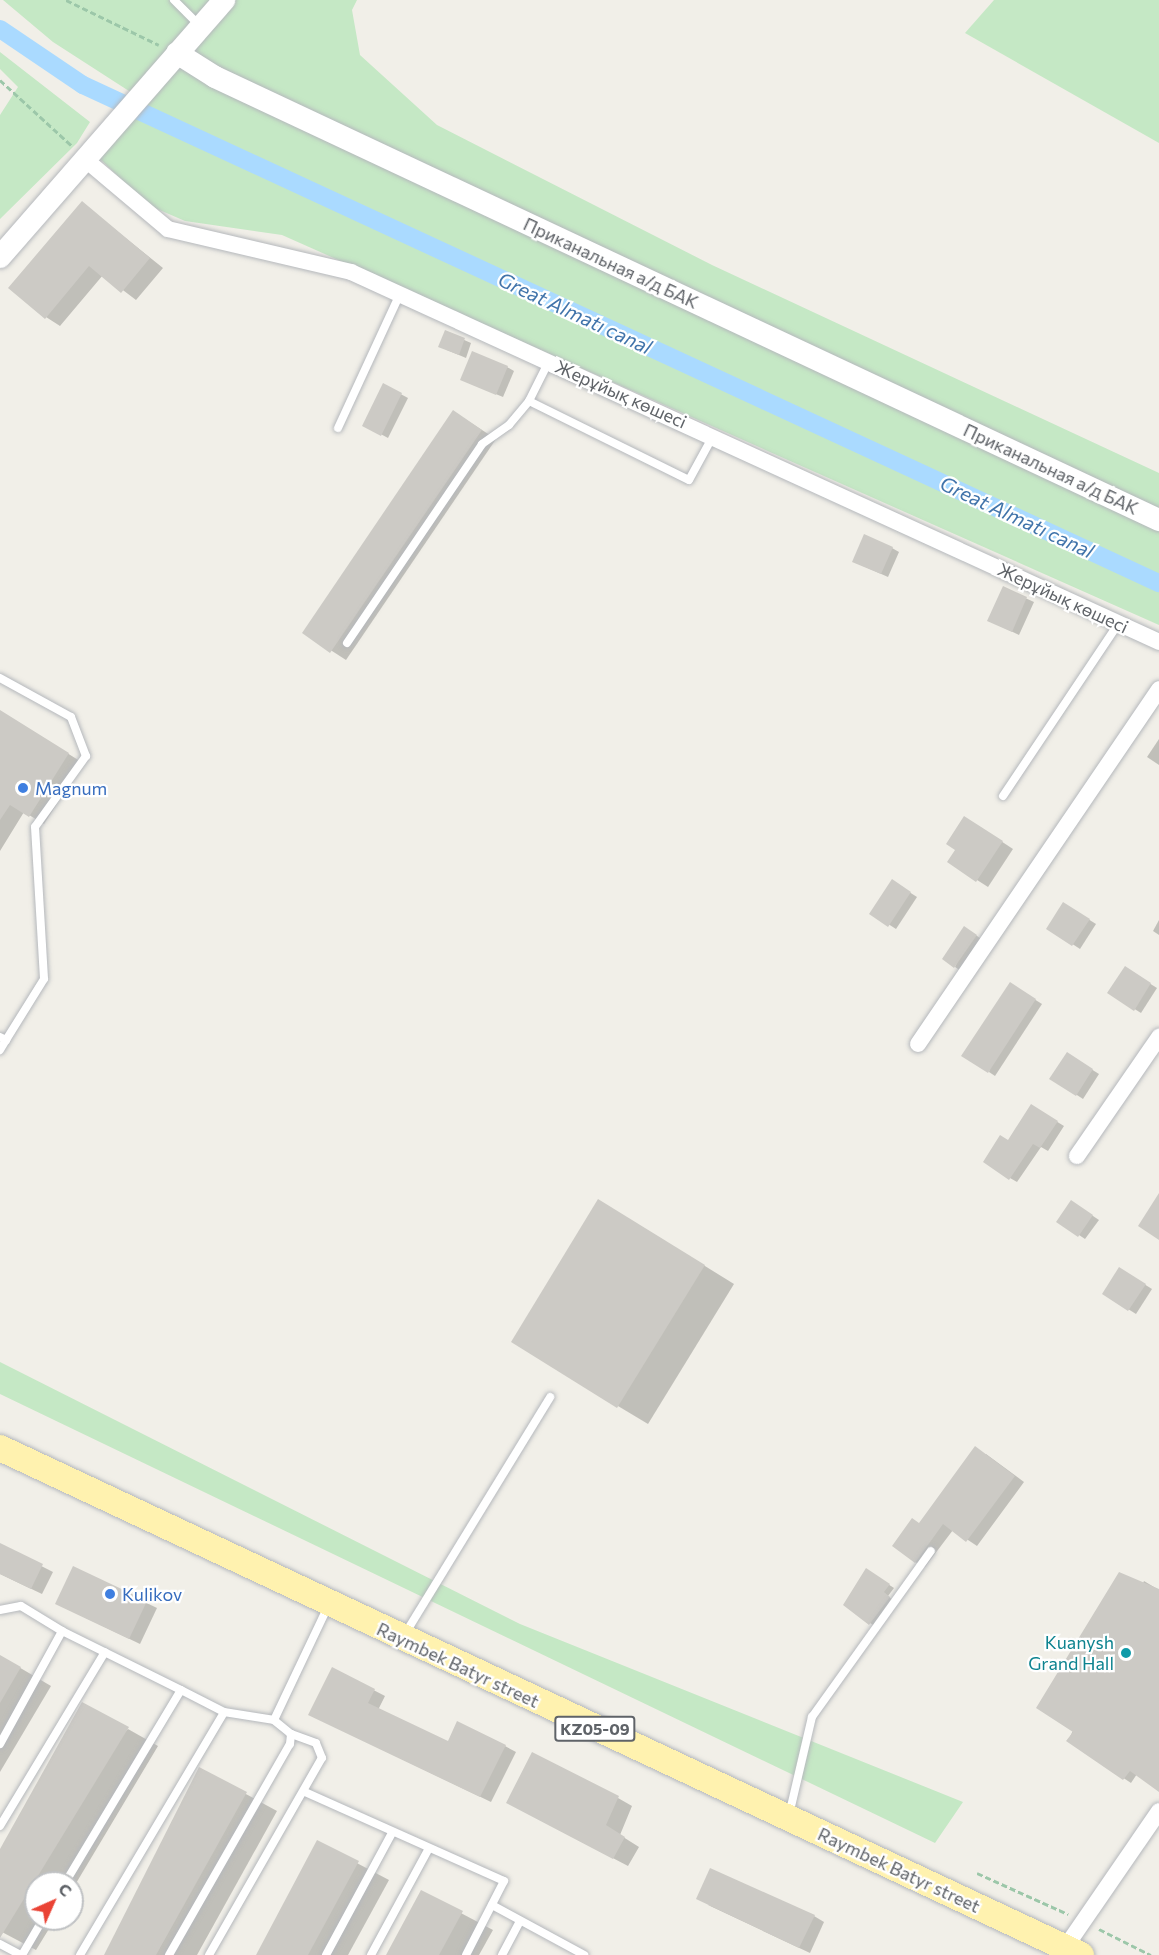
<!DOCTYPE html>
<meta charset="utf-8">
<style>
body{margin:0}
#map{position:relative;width:1159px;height:1955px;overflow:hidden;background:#f1efe8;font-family:Commissioner,sans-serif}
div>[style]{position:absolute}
.green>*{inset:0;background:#c5e8c5}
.shadow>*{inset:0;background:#0003}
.canal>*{height:18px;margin:-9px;padding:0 9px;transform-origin:9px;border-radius:9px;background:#aadaff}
.building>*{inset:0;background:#cccac5}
.path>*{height:3px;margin-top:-1.5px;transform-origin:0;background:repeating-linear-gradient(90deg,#9cc7a9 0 6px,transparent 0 9px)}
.roads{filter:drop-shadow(0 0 2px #b5b8bc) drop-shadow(0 0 2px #b5b8bc)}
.lane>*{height:8px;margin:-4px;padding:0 4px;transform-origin:4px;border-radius:4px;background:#fff}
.street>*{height:16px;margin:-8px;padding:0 8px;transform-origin:8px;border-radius:8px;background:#fff}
.secondary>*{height:22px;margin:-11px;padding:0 11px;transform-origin:11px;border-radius:11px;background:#fff}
.primary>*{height:26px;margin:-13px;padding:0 13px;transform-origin:13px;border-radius:13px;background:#fff2af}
.dots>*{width:16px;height:16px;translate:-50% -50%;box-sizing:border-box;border:3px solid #fff;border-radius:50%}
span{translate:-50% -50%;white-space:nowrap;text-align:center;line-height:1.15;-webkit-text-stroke:4.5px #fff;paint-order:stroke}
.shield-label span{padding:2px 4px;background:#fff;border:2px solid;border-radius:4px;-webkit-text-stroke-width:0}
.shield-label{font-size:16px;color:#5f6368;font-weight:700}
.street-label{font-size:18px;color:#5f6368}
.shop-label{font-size:18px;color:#366cbe}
.left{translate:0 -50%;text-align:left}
.culture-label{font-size:18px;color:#0d838f}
.right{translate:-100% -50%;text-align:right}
.water-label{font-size:20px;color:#4174aa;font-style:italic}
.north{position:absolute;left:24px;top:1871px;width:60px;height:60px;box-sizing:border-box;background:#fff;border:2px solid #bfc1c3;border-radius:50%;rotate:45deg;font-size:16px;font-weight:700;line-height:24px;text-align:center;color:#5f6368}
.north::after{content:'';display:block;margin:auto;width:21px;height:27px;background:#ea4335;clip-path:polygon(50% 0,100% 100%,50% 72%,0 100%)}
</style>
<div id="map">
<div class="green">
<i style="clip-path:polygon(3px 0,357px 0,352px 10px,360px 55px,437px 125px,712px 265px,1159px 473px,1159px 625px,282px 235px,185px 221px,148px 205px,99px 158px,146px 102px,53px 42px)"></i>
<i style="clip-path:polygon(994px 0,1159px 0,1159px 143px,965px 33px)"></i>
<i style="clip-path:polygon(0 52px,90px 122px,77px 143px,0 219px,0 115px,18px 87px,0 69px)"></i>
<i style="clip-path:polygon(0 1362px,520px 1624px,963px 1802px,935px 1843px,0 1394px)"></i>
</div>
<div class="shadow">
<i style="clip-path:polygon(82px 203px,163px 268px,136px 300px,103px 275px,60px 326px,46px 317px)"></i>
<i style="clip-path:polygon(446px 332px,471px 343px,466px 358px,447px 350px)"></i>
<i style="clip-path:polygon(507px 367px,514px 371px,503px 397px,469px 383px)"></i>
<i style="clip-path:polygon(384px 385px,408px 398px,388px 438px,364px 425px)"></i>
<i style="clip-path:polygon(454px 412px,496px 439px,346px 660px,304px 633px)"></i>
<i style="clip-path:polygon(892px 548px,899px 552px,888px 577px,861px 565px)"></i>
<i style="clip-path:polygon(1003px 588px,1034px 602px,1019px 635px,996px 624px)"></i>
<i style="clip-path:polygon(0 711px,83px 763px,44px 824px,24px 812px,0 851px)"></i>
<i style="clip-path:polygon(1159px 739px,1159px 765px,1147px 757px)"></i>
<i style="clip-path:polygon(975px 824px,1013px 849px,988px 887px,949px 862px)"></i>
<i style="clip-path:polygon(892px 881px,917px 897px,896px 929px,871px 913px)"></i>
<i style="clip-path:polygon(1064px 904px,1096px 924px,1080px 949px,1048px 928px)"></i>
<i style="clip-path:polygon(1159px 920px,1159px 935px,1153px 931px)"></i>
<i style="clip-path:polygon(971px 932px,983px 940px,961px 971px,955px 967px)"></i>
<i style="clip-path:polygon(1125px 968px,1157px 988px,1141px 1013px,1109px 993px)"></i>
<i style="clip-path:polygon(1010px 984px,1042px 1004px,995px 1076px,989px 1072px)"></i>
<i style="clip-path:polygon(1067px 1054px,1099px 1074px,1083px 1099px,1051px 1078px)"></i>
<i style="clip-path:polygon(1031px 1106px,1064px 1126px,1048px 1151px,1041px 1147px,1017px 1182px,1010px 1178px,1008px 1142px)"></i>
<i style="clip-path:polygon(1078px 1206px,1099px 1220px,1085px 1239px,1079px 1235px)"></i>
<i style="clip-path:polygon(629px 1219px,734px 1284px,648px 1424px,618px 1406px)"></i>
<i style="clip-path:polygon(1120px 1269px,1152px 1289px,1136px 1314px,1104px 1294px)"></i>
<i style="clip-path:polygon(986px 1454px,1024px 1482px,977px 1546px,953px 1530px,925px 1567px,915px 1562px,920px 1524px)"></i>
<i style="clip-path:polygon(0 1545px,53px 1572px,42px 1594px,0 1574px)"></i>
<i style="clip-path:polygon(74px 1568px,157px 1608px,140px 1644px,57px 1604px)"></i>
<i style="clip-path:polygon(871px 1573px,894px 1588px,888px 1596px,894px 1601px,875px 1626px,870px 1623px)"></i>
<i style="clip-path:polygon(1144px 1581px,1159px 1590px,1159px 1789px,1137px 1774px,1131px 1783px,1068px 1741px)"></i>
<i style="clip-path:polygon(0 1656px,51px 1686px,0 1772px)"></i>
<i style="clip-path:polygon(333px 1669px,385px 1696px,378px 1710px,449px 1743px,505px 1746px,516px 1752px,491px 1802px,321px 1720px)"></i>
<i style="clip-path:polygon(128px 1729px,158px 1746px,72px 1890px,72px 1883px,36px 1883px,36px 1919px,55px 1919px,36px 1950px,0 1931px,0 1854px)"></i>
<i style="clip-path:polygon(200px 1769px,277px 1811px,197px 1955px,106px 1955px)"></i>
<i style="clip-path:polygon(618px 1798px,632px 1806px,620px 1835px,639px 1847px,628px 1866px,523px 1811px)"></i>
<i style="clip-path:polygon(317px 1842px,389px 1880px,348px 1955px,257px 1955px)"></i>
<i style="clip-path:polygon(421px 1892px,493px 1930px,479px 1955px,387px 1955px)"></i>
<i style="clip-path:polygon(708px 1905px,814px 1916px,824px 1922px,810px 1953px)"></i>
</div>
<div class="canal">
<i style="left:0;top:29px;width:100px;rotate:34deg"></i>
<i style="left:83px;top:85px;width:1186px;rotate:24.84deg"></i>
</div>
<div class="building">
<i style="clip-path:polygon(82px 201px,150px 258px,121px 293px,89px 266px,45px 319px,8px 288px)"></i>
<i style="clip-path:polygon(445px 330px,465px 338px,459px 355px,438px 347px)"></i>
<i style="clip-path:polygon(472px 351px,508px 366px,496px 395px,460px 380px)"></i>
<i style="clip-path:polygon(383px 383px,402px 393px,381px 436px,362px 426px)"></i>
<i style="clip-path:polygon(453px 410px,482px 430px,330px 653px,302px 633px)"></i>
<i style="clip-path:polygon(864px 534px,893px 547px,881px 574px,852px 562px)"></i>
<i style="clip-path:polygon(1003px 586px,1027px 597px,1012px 632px,987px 621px)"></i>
<i style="clip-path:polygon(0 710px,69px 753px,29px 817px,10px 805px,0 820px)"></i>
<i style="clip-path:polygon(964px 816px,1003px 841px,976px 882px,947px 862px,955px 850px,946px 844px)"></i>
<i style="clip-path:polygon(892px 879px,911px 892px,888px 927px,869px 914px)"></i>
<i style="clip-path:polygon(1063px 902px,1090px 919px,1072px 946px,1046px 929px)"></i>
<i style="clip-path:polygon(964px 926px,977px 935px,954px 968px,942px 959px)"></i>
<i style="clip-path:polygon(1125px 966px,1151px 983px,1134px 1011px,1107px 993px)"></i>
<i style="clip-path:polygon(1010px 982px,1036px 999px,988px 1073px,961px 1056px)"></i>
<i style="clip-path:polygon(1067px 1052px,1093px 1069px,1076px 1096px,1049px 1079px)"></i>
<i style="clip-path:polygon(1031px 1104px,1058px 1121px,1040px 1148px,1033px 1144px,1009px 1180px,983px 1162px,1000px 1135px,1008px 1140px)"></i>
<i style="clip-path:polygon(1159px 1193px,1159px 1240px,1138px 1226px)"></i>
<i style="clip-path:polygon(598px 1199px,705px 1265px,617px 1408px,511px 1342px)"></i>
<i style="clip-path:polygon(1071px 1200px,1093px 1215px,1078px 1237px,1056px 1222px)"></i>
<i style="clip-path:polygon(1119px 1267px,1146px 1284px,1128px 1311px,1102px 1294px)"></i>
<i style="clip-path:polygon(975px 1446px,1015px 1476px,966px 1542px,943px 1524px,915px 1563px,892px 1546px,912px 1518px,919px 1523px)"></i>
<i style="clip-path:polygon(0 1543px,43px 1564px,31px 1589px,0 1574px)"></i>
<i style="clip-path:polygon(73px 1566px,147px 1601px,129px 1639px,55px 1604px)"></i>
<i style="clip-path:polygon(866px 1568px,890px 1584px,884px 1592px,890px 1597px,869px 1625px,843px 1605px)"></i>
<i style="clip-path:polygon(1119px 1572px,1159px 1589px,1159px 1792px,1130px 1771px,1123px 1780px,1066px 1741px,1073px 1732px,1036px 1708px)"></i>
<i style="clip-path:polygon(0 1655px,21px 1667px,0 1703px)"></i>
<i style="clip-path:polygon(332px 1667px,375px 1689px,368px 1703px,448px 1741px,457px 1721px,506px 1745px,480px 1797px,308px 1715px)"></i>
<i style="clip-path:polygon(82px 1702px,129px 1727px,0 1938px,0 1849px)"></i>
<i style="clip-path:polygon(532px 1752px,619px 1796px,606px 1825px,625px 1837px,613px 1859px,506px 1803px)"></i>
<i style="clip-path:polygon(199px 1767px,247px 1792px,156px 1955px,104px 1955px)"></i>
<i style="clip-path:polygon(317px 1840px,359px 1861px,308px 1955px,256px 1955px)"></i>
<i style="clip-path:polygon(710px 1868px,815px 1915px,799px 1948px,696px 1899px)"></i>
<i style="clip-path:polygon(421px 1890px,463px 1911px,439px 1955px,386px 1955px)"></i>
</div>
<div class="path">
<i style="left:66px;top:0;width:103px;rotate:25.8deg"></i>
<i style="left:0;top:80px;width:98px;rotate:42.5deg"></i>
<i style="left:977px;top:1873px;width:100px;rotate:24.3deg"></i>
<i style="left:1099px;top:1929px;width:58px;rotate:26.6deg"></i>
</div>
<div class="roads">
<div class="lane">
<i style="left:174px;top:0;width:37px;rotate:45deg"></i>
<i style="left:549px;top:361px;width:45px;rotate:116.6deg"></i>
<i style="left:529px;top:401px;width:178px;rotate:26.3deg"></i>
<i style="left:689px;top:480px;width:50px;rotate:-61.4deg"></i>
<i style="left:338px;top:428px;width:148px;rotate:-65.2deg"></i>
<i style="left:347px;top:643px;width:240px;rotate:-55.8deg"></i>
<i style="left:482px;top:444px;width:33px;rotate:-35deg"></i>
<i style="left:509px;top:425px;width:31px;rotate:-50deg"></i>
<i style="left:0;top:678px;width:81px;rotate:28.8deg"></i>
<i style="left:71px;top:717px;width:42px;rotate:69deg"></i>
<i style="left:86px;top:756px;width:87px;rotate:125.7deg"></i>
<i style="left:35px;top:827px;width:152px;rotate:86.6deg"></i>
<i style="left:44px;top:979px;width:72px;rotate:121.9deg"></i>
<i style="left:1003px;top:796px;width:207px;rotate:-56.2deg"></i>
<i style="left:0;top:1037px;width:7px;rotate:27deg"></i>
<i style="left:6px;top:1040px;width:12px;rotate:121deg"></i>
<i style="left:0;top:1610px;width:21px;rotate:-11deg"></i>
<i style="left:21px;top:1606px;width:48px;rotate:31.4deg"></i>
<i style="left:405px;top:1634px;width:278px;rotate:-58.5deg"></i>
<i style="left:0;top:1744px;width:129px;rotate:-61.2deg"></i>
<i style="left:62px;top:1631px;width:133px;rotate:26.4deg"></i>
<i style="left:305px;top:1792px;width:218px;rotate:24.1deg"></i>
<i style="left:504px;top:1881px;width:83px;rotate:117.2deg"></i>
<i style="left:789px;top:1815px;width:101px;rotate:-76.8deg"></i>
<i style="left:812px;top:1717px;width:204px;rotate:-54.4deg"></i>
<i style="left:0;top:1826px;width:203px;rotate:-58.9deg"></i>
<i style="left:65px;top:1883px;width:225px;rotate:-59deg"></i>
<i style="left:181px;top:1690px;width:48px;rotate:27.1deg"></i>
<i style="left:492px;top:1905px;width:105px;rotate:28.5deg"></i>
<i style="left:0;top:1944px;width:24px;rotate:28deg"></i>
<i style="left:22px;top:1955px;width:42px;rotate:-59.7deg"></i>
<i style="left:80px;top:1955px;width:282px;rotate:-59.3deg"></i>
<i style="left:224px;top:1712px;width:51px;rotate:9.1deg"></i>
<i style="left:169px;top:1955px;width:243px;rotate:-60.2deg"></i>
<i style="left:290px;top:1744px;width:10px;rotate:-84deg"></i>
<i style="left:291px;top:1734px;width:22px;rotate:-141deg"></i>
<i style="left:274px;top:1720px;width:128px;rotate:-64.6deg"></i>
<i style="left:209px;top:1955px;width:227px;rotate:-60.2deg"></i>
<i style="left:322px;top:1758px;width:16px;rotate:-112deg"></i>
<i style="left:316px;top:1743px;width:27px;rotate:-160deg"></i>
<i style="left:326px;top:1955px;width:139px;rotate:-61.6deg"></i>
<i style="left:371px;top:1955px;width:119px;rotate:-61.5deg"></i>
<i style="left:502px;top:1955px;width:38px;rotate:-62deg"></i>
</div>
<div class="street">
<i style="left:86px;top:160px;width:107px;rotate:40.1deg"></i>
<i style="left:168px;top:229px;width:188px;rotate:13.2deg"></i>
<i style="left:351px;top:272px;width:889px;rotate:24.6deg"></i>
<i style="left:918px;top:1044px;width:429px;rotate:-55.8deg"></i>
<i style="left:1077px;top:1156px;width:145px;rotate:-55.4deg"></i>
<i style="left:1065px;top:1948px;width:166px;rotate:-55.5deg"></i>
</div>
<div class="secondary">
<i style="left:177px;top:53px;width:45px;rotate:32.3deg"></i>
<i style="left:215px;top:77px;width:1043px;rotate:25.14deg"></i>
<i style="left:0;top:257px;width:341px;rotate:-48.9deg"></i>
</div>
<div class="primary">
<i style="left:0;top:1448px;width:1194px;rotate:25.13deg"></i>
</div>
</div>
<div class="dots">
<i style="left:23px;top:788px;background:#3f7fe0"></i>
<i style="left:110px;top:1594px;background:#3f7fe0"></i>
<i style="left:1126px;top:1653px;background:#0f9aa8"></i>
</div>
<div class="shield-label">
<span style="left:595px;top:1729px">KZ05-09</span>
</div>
<div class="street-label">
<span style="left:611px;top:263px;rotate:25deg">Приканальная а/д БАК</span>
<span style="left:621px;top:394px;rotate:24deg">Жерұйық көшесі</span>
<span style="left:1051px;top:469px;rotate:25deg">Приканальная а/д БАК</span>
<span style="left:1063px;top:598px;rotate:25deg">Жерұйық көшесі</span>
<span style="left:458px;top:1665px;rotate:25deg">Raymbek Batyr street</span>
<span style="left:899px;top:1870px;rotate:25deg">Raymbek Batyr street</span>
</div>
<div class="shop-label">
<span class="left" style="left:35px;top:788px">Magnum</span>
<span class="left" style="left:122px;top:1594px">Kulikov</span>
</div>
<div class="culture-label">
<span class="right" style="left:1114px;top:1653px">Kuanysh<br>Grand Hall</span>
</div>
<div class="water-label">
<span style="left:575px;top:313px;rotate:25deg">Great Almatı canal</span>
<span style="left:1017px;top:517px;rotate:25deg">Great Almatı canal</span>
</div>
<div class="north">С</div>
</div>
